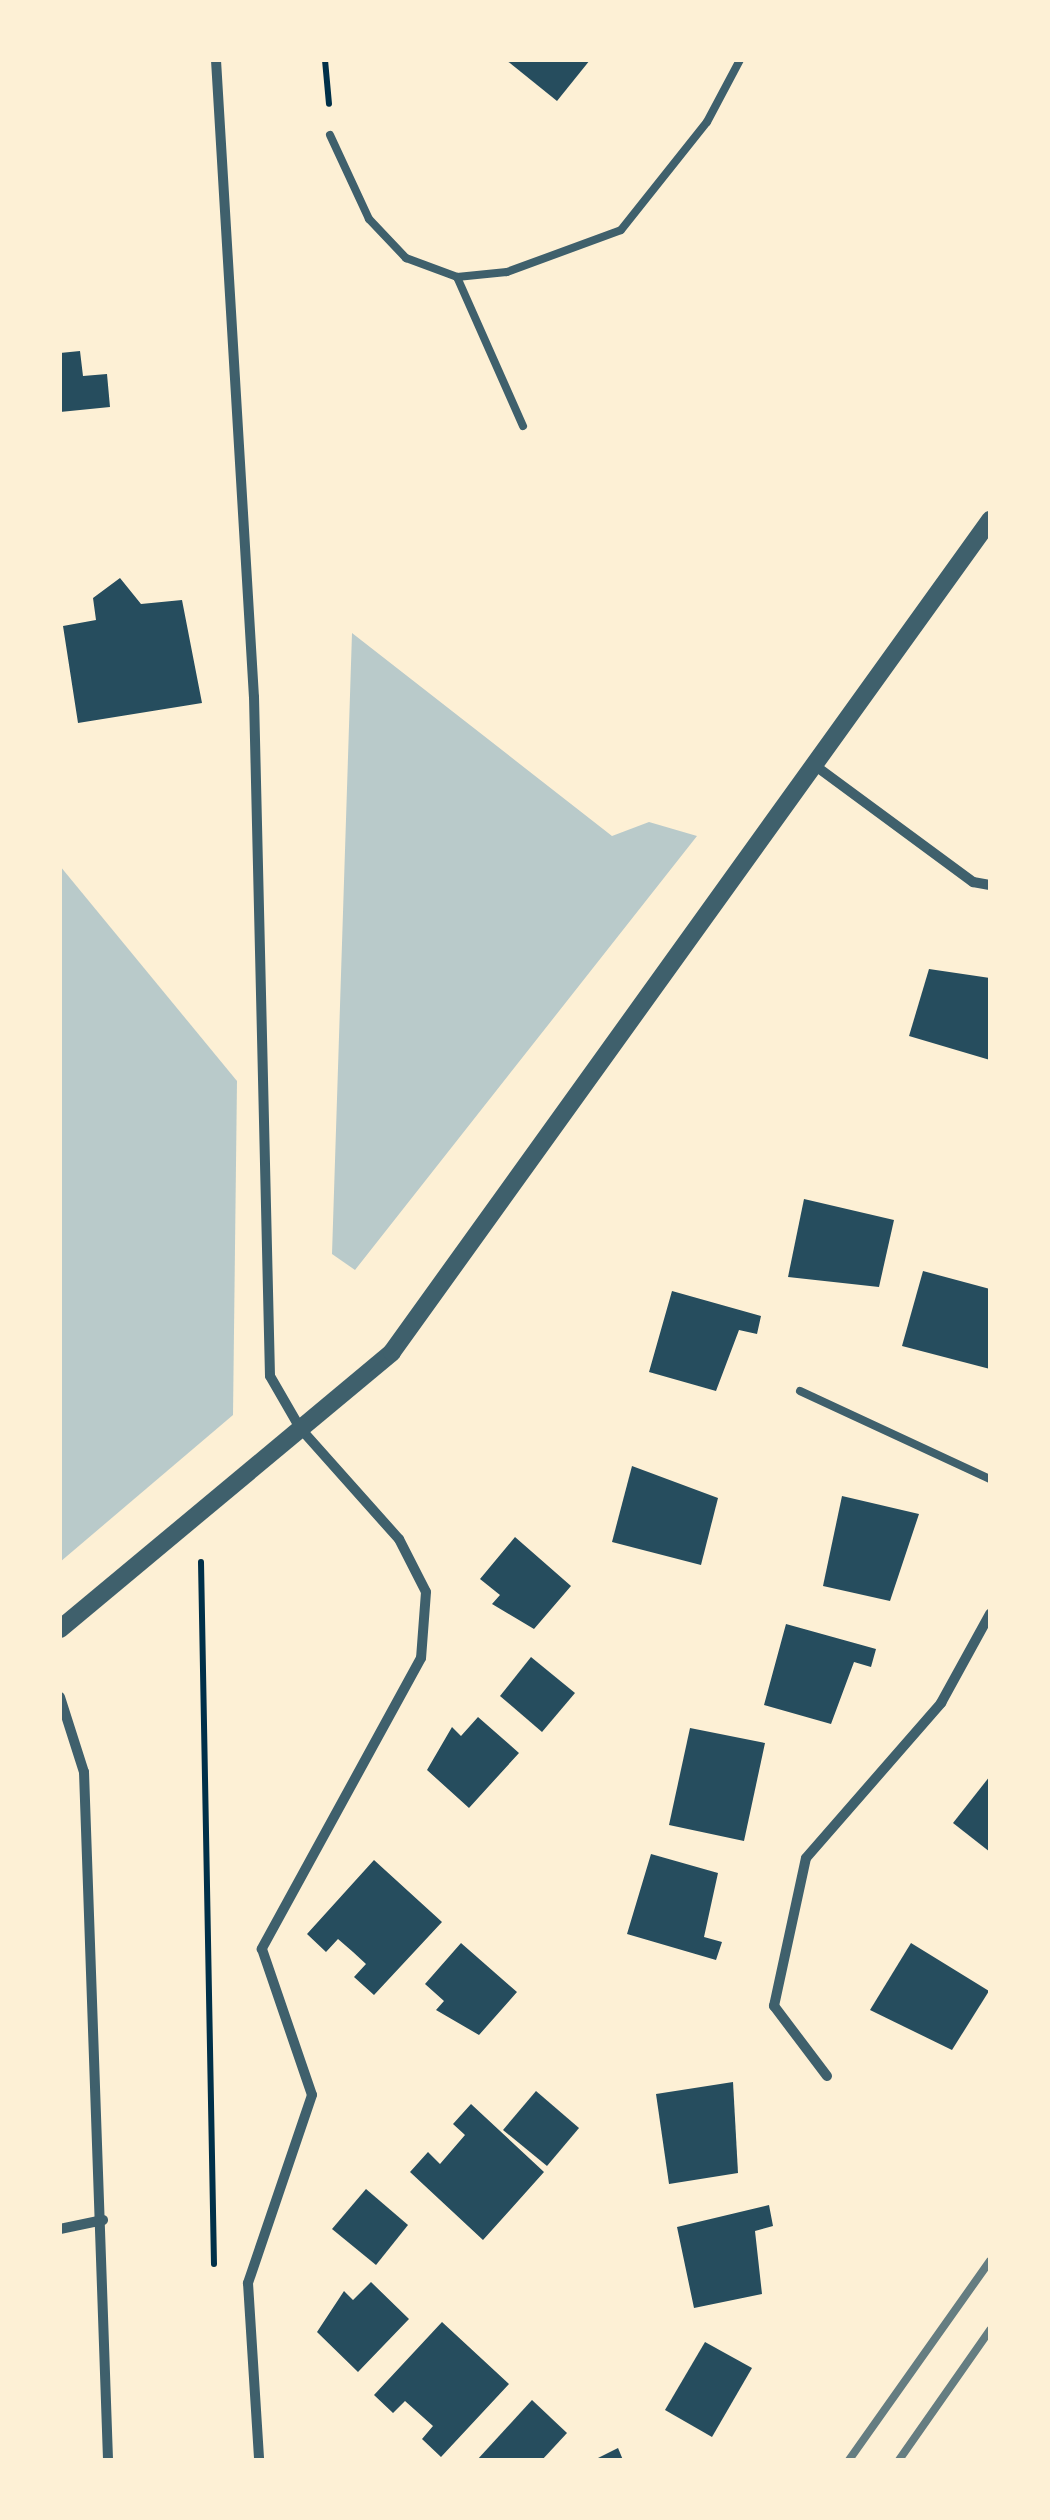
<!DOCTYPE html>
<style>
body{margin:0}
#map{position:relative;width:1050px;height:2520px;overflow:hidden;background:#fdf0d5;font-family:Raleway,sans-serif}
div>[style]{position:absolute}
.green>*{inset:0;background:#b9caca}
.building>*{inset:0;background:#264d5e}
.path>*{height:6px;margin:-3px;padding:0 3px;transform-origin:3px;border-radius:3px;background:#003049}
.service>*{height:8px;margin:-4px;padding:0 4px;transform-origin:4px;border-radius:4px;background:#3f606c}
.minor>*{height:10px;margin:-5px;padding:0 5px;transform-origin:5px;border-radius:5px;background:#3f606c}
.tertiary>*{height:18px;margin:-9px;padding:0 9px;transform-origin:9px;border-radius:9px;background:#3f606c}
.rail>*{height:8px;margin:-4px;padding:0 4px;transform-origin:4px;border-radius:4px;background:#657d81}
span{translate:-50% -50%;white-space:nowrap;text-align:center;line-height:1.15;-webkit-text-stroke:8px #fdf0d5;paint-order:stroke}
.frame{position:absolute;inset:0;border:62px solid #fdf0d5;pointer-events:none}
</style>
<div id="map">
<div class="green">
<i style="clip-path:polygon(352px 633px,612px 836px,649px 822px,697px 836px,355px 1270px,332px 1254px)"></i>
<i style="clip-path:polygon(60px 866px,237px 1081px,233px 1415px,60px 1562px)"></i>
</div>
<div class="building">
<i style="clip-path:polygon(506px 60px,590px 60px,557px 101px)"></i>
<i style="clip-path:polygon(80px 351px,83px 376px,107px 374px,110px 407px,60px 412px,60px 353px)"></i>
<i style="clip-path:polygon(120px 578px,141px 604px,182px 600px,202px 703px,78px 723px,63px 626px,96px 620px,93px 598px)"></i>
<i style="clip-path:polygon(929px 969px,990px 978px,990px 1060px,909px 1036px)"></i>
<i style="clip-path:polygon(804px 1199px,894px 1220px,879px 1287px,788px 1277px)"></i>
<i style="clip-path:polygon(923px 1271px,990px 1289px,990px 1369px,902px 1346px)"></i>
<i style="clip-path:polygon(672px 1291px,761px 1316px,757px 1334px,739px 1330px,716px 1391px,649px 1372px)"></i>
<i style="clip-path:polygon(632px 1466px,718px 1498px,701px 1565px,612px 1542px)"></i>
<i style="clip-path:polygon(842px 1496px,919px 1514px,890px 1601px,823px 1586px)"></i>
<i style="clip-path:polygon(515px 1537px,571px 1586px,534px 1629px,492px 1604px,500px 1595px,480px 1579px)"></i>
<i style="clip-path:polygon(786px 1624px,876px 1649px,871px 1667px,854px 1662px,831px 1724px,764px 1705px)"></i>
<i style="clip-path:polygon(531px 1657px,575px 1693px,542px 1732px,500px 1696px)"></i>
<i style="clip-path:polygon(478px 1717px,519px 1753px,469px 1808px,427px 1770px,452px 1727px,461px 1736px)"></i>
<i style="clip-path:polygon(690px 1728px,765px 1743px,744px 1841px,669px 1825px)"></i>
<i style="clip-path:polygon(990px 1776px,990px 1852px,953px 1823px)"></i>
<i style="clip-path:polygon(651px 1854px,718px 1873px,704px 1937px,722px 1942px,716px 1960px,627px 1934px)"></i>
<i style="clip-path:polygon(374px 1860px,442px 1922px,374px 1995px,354px 1977px,366px 1964px,353px 1952px,338px 1939px,326px 1952px,307px 1934px)"></i>
<i style="clip-path:polygon(461px 1943px,517px 1992px,479px 2035px,436px 2010px,444px 2001px,425px 1984px)"></i>
<i style="clip-path:polygon(911px 1943px,989px 1991px,952px 2050px,870px 2010px)"></i>
<i style="clip-path:polygon(733px 2082px,738px 2173px,669px 2184px,656px 2094px)"></i>
<i style="clip-path:polygon(536px 2091px,579px 2128px,547px 2166px,503px 2130px)"></i>
<i style="clip-path:polygon(471px 2104px,544px 2172px,483px 2240px,410px 2172px,428px 2152px,440px 2164px,465px 2135px,453px 2124px)"></i>
<i style="clip-path:polygon(366px 2189px,408px 2225px,376px 2265px,332px 2229px)"></i>
<i style="clip-path:polygon(769px 2205px,773px 2226px,755px 2231px,762px 2294px,694px 2308px,677px 2227px)"></i>
<i style="clip-path:polygon(371px 2282px,409px 2319px,358px 2372px,317px 2332px,344px 2291px,353px 2300px)"></i>
<i style="clip-path:polygon(442px 2322px,509px 2384px,441px 2457px,422px 2439px,433px 2426px,405px 2401px,393px 2413px,374px 2395px)"></i>
<i style="clip-path:polygon(705px 2342px,752px 2368px,712px 2437px,665px 2410px)"></i>
<i style="clip-path:polygon(532px 2400px,567px 2433px,542px 2460px,477px 2460px)"></i>
<i style="clip-path:polygon(618px 2448px,623px 2460px,594px 2460px)"></i>
</div>
<div class="path">
<i style="left:325px;top:60px;width:44px;rotate:84.8deg"></i>
<i style="left:201px;top:1562px;width:702px;rotate:88.94deg"></i>
</div>
<div class="service">
<i style="left:330px;top:135px;width:93px;rotate:65.1deg"></i>
<i style="left:369px;top:219px;width:54px;rotate:46.5deg"></i>
<i style="left:406px;top:258px;width:54px;rotate:20.4deg"></i>
<i style="left:457px;top:277px;width:50px;rotate:-5.7deg"></i>
<i style="left:507px;top:272px;width:121px;rotate:-20.2deg"></i>
<i style="left:621px;top:230px;width:138px;rotate:-51.5deg"></i>
<i style="left:707px;top:122px;width:70px;rotate:-62deg"></i>
<i style="left:457px;top:277px;width:163px;rotate:66.1deg"></i>
<i style="left:800px;top:1391px;width:209px;rotate:24.9deg"></i>
</div>
<div class="minor">
<i style="left:216px;top:60px;width:638px;rotate:86.59deg"></i>
<i style="left:254px;top:697px;width:679px;rotate:88.65deg"></i>
<i style="left:270px;top:1376px;width:60px;rotate:60deg"></i>
<i style="left:300px;top:1428px;width:149px;rotate:48.3deg"></i>
<i style="left:399px;top:1539px;width:59px;rotate:63deg"></i>
<i style="left:426px;top:1592px;width:66px;rotate:94.3deg"></i>
<i style="left:421px;top:1658px;width:332px;rotate:118.7deg"></i>
<i style="left:262px;top:1949px;width:154px;rotate:71.1deg"></i>
<i style="left:312px;top:2095px;width:199px;rotate:108.8deg"></i>
<i style="left:248px;top:2283px;width:177px;rotate:86.4deg"></i>
<i style="left:817px;top:767px;width:194px;rotate:36.4deg"></i>
<i style="left:973px;top:882px;width:17px;rotate:10deg"></i>
<i style="left:60px;top:1697px;width:79px;rotate:72.3deg"></i>
<i style="left:84px;top:1772px;width:688px;rotate:88deg"></i>
<i style="left:827px;top:2076px;width:88px;rotate:-127.1deg"></i>
<i style="left:774px;top:2006px;width:151px;rotate:-77.8deg"></i>
<i style="left:806px;top:1858px;width:206px;rotate:-48.9deg"></i>
<i style="left:941px;top:1703px;width:102px;rotate:-61.2deg"></i>
<i style="left:60px;top:2229px;width:44px;rotate:-11.8deg"></i>
</div>
<div class="tertiary">
<i style="left:60px;top:1629px;width:432px;rotate:-39.8deg"></i>
<i style="left:392px;top:1352px;width:1025px;rotate:-54.29deg"></i>
</div>
<div class="rail">
<i style="left:849px;top:2460px;width:244px;rotate:-54.7deg"></i>
<i style="left:899px;top:2460px;width:159px;rotate:-55deg"></i>
</div>
<div class="frame"></div>
</div>
